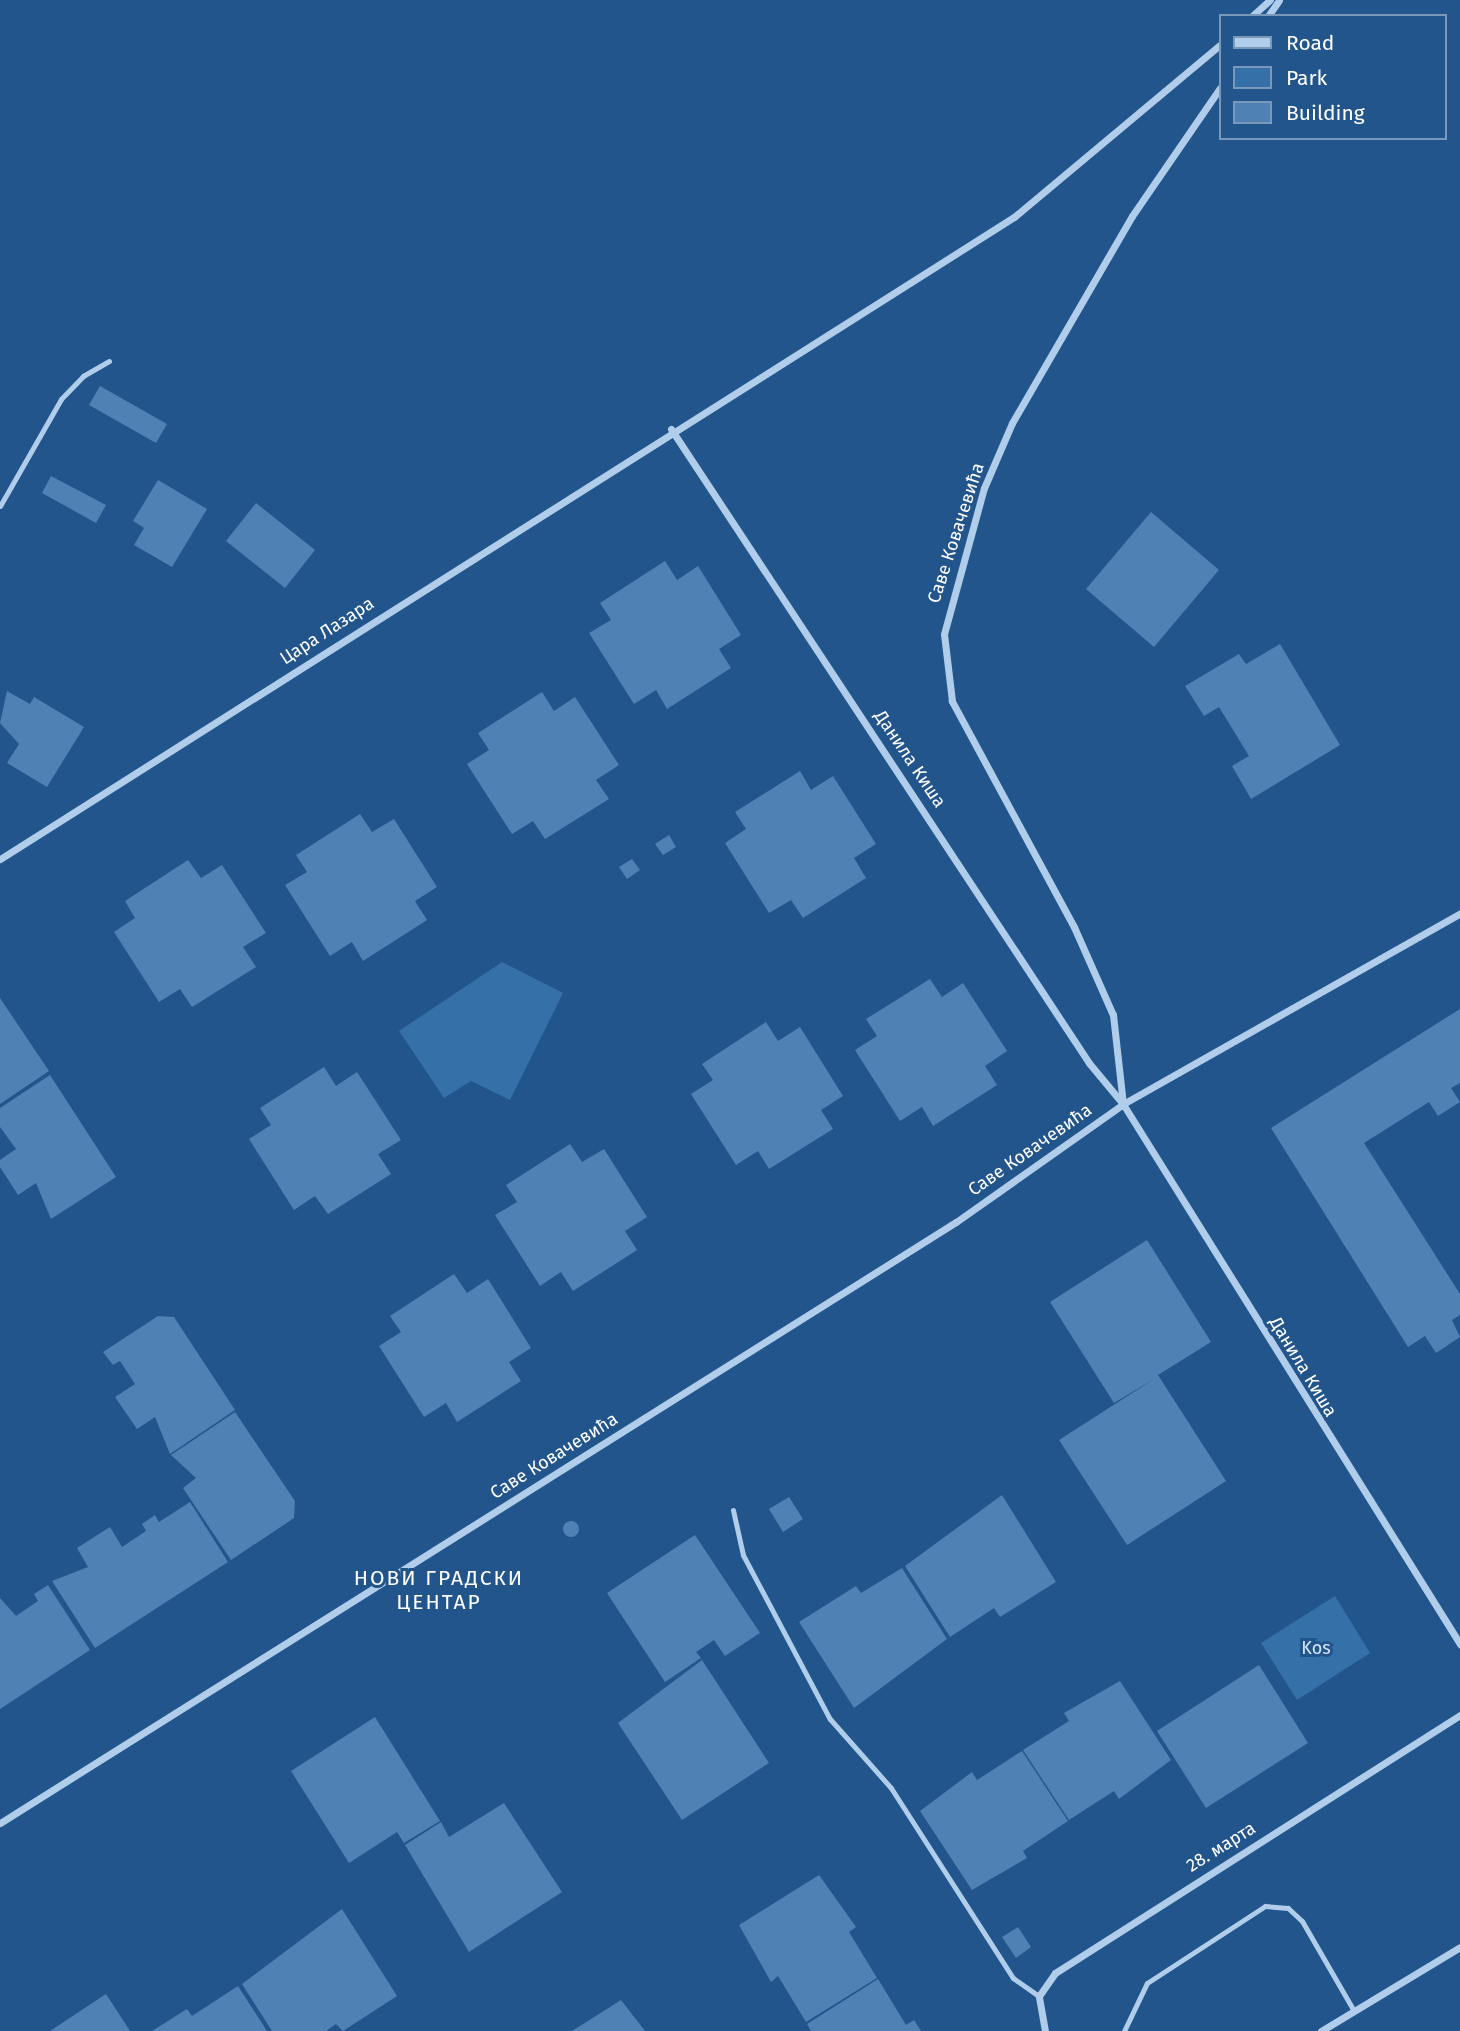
<!DOCTYPE html>
<meta charset="utf-8">
<style>
body{margin:0}
#map{position:relative;width:1460px;height:2031px;overflow:hidden;background:#22558b;font-family:"Fira Sans",sans-serif}
div>[style]{position:absolute}
.green>*{inset:0;background:#3670a8}
.building>*{inset:0;background:#4f81b4}
.round{border-radius:50%}
.service>*{height:5px;margin:-2.5px;padding:0 2.5px;transform-origin:2.5px;border-radius:2.5px;background:#b0cdeb}
.minor>*{height:7px;margin:-3.5px;padding:0 3.5px;transform-origin:3.5px;border-radius:3.5px;background:#b0cdeb}
span{translate:-50% -50%;white-space:nowrap;text-align:center;line-height:1.15;-webkit-text-stroke:6px #22558b;paint-order:stroke}
.street-label{font-size:18px;color:#fff}
.park-label{font-size:18px;color:#d5e6f8}
.quarter-label{font-size:21px;color:#fff;letter-spacing:2px}
.legend{position:absolute;left:1219px;top:14px;width:228px;height:126px;box-sizing:border-box;background:#22558b;border:2px solid #7a99b9;margin:0;padding:9px 12px;list-style:none;font-size:21px;color:#fff}
.legend li{display:flex;align-items:center;gap:14px;height:35px}
.legend b{width:35px;border:2px solid #7a99b9}
</style>
<div id="map">
<div class="green">
<i style="clip-path:polygon(502px 962px,563px 993px,510px 1100px,471px 1081px,444px 1098px,399px 1031px)"></i>
<i style="clip-path:polygon(1335px 1596px,1370px 1653px,1297px 1700px,1261px 1643px)"></i>
</div>
<div class="building">
<i style="clip-path:polygon(100px 386px,167px 424px,156px 443px,89px 405px)"></i>
<i style="clip-path:polygon(51px 476px,106px 505px,96px 523px,42px 493px)"></i>
<i style="clip-path:polygon(158px 480px,207px 509px,172px 567px,134px 545px,144px 528px,133px 521px)"></i>
<i style="clip-path:polygon(256px 503px,315px 550px,285px 588px,226px 541px)"></i>
<i style="clip-path:polygon(1151px 512px,1219px 570px,1154px 647px,1086px 589px)"></i>
<i style="clip-path:polygon(665px 561px,677px 580px,698px 566px,741px 635px,719px 649px,731px 668px,667px 709px,656px 690px,634px 704px,589px 633px,611px 620px,600px 603px)"></i>
<i style="clip-path:polygon(1280px 644px,1340px 745px,1251px 799px,1232px 766px,1249px 756px,1219px 707px,1204px 716px,1185px 686px,1239px 654px,1246px 664px)"></i>
<i style="clip-path:polygon(7px 691px,30px 704px,34px 697px,84px 727px,47px 787px,7px 763px,19px 744px,0 723px)"></i>
<i style="clip-path:polygon(542px 692px,554px 711px,575px 697px,619px 765px,596px 780px,609px 799px,545px 839px,533px 821px,512px 834px,467px 764px,489px 750px,478px 733px)"></i>
<i style="clip-path:polygon(800px 771px,811px 790px,833px 776px,876px 844px,854px 858px,866px 878px,803px 918px,791px 900px,769px 913px,725px 843px,746px 829px,735px 812px)"></i>
<i style="clip-path:polygon(360px 814px,372px 832px,394px 819px,437px 887px,415px 901px,427px 920px,363px 961px,352px 942px,330px 956px,285px 885px,307px 872px,296px 855px)"></i>
<i style="clip-path:polygon(669px 835px,676px 847px,663px 855px,655px 844px)"></i>
<i style="clip-path:polygon(632px 859px,640px 870px,627px 879px,619px 867px)"></i>
<i style="clip-path:polygon(188px 860px,201px 878px,222px 865px,266px 933px,243px 947px,256px 967px,192px 1007px,180px 989px,159px 1002px,114px 932px,135px 918px,125px 901px)"></i>
<i style="clip-path:polygon(930px 979px,942px 997px,963px 983px,1007px 1051px,985px 1066px,997px 1085px,933px 1126px,922px 1107px,900px 1121px,855px 1050px,877px 1036px,866px 1019px)"></i>
<i style="clip-path:polygon(0 998px,49px 1071px,0 1104px)"></i>
<i style="clip-path:polygon(1460px 1009px,1460px 1083px,1451px 1088px,1460px 1102px,1438px 1116px,1429px 1102px,1364px 1143px,1460px 1294px,1460px 1315px,1452px 1320px,1460px 1337px,1436px 1353px,1425px 1336px,1408px 1347px,1271px 1128px)"></i>
<i style="clip-path:polygon(766px 1022px,778px 1041px,800px 1027px,843px 1096px,821px 1110px,833px 1129px,769px 1169px,758px 1151px,736px 1165px,691px 1094px,713px 1080px,702px 1064px)"></i>
<i style="clip-path:polygon(324px 1067px,336px 1086px,357px 1072px,401px 1140px,378px 1154px,391px 1174px,328px 1214px,315px 1196px,294px 1210px,249px 1139px,271px 1125px,260px 1108px)"></i>
<i style="clip-path:polygon(50px 1075px,116px 1177px,51px 1219px,36px 1183px,18px 1195px,0 1167px,0 1160px,16px 1149px,0 1127px,0 1108px)"></i>
<i style="clip-path:polygon(570px 1144px,582px 1162px,604px 1149px,647px 1217px,625px 1231px,637px 1250px,573px 1291px,561px 1272px,540px 1286px,495px 1215px,517px 1202px,506px 1185px)"></i>
<i style="clip-path:polygon(1147px 1240px,1211px 1342px,1158px 1375px,1226px 1481px,1127px 1545px,1059px 1440px,1154px 1379px,1114px 1403px,1050px 1302px)"></i>
<i style="clip-path:polygon(454px 1274px,467px 1293px,488px 1279px,531px 1348px,509px 1362px,521px 1381px,457px 1422px,446px 1403px,424px 1417px,379px 1346px,401px 1332px,390px 1316px)"></i>
<i style="clip-path:polygon(158px 1316px,174px 1317px,235px 1410px,170px 1454px,155px 1417px,137px 1429px,115px 1397px,135px 1384px,120px 1361px,113px 1365px,103px 1352px)"></i>
<i style="clip-path:polygon(235px 1412px,295px 1501px,294px 1518px,231px 1560px,183px 1488px,196px 1478px,171px 1455px)"></i>
<i style="clip-path:polygon(1002px 1495px,1056px 1582px,1000px 1617px,994px 1608px,950px 1637px,905px 1566px)"></i>
<i style="clip-path:polygon(789px 1497px,803px 1519px,783px 1532px,769px 1509px)"></i>
<i style="clip-path:polygon(190px 1502px,228px 1562px,95px 1648px,52px 1581px,88px 1567px,77px 1548px,110px 1527px,122px 1547px,146px 1531px,142px 1524px,155px 1515px,159px 1522px)"></i>
<i class="round" style="left:563px;top:1521px;width:16px;height:16px"></i>
<i style="clip-path:polygon(695px 1535px,760px 1633px,725px 1656px,714px 1640px,696px 1652px,701px 1658px,665px 1682px,607px 1593px)"></i>
<i style="clip-path:polygon(902px 1568px,947px 1639px,854px 1708px,799px 1622px,856px 1586px,861px 1593px)"></i>
<i style="clip-path:polygon(48px 1585px,90px 1650px,0 1709px,0 1598px,16px 1616px,38px 1601px,34px 1594px)"></i>
<i style="clip-path:polygon(702px 1660px,769px 1763px,682px 1820px,618px 1723px)"></i>
<i style="clip-path:polygon(1259px 1665px,1308px 1743px,1206px 1808px,1157px 1731px)"></i>
<i style="clip-path:polygon(1120px 1681px,1171px 1760px,1119px 1799px,1114px 1791px,1069px 1820px,1023px 1750px,1069px 1721px,1064px 1713px)"></i>
<i style="clip-path:polygon(375px 1717px,440px 1821px,404px 1843px,397px 1832px,349px 1863px,291px 1771px)"></i>
<i style="clip-path:polygon(1022px 1751px,1068px 1821px,1023px 1851px,1027px 1858px,972px 1890px,920px 1811px,972px 1772px,977px 1780px)"></i>
<i style="clip-path:polygon(504px 1803px,562px 1892px,469px 1952px,405px 1845px,441px 1822px,449px 1837px)"></i>
<i style="clip-path:polygon(819px 1875px,856px 1927px,849px 1932px,877px 1978px,806px 2022px,778px 1976px,771px 1982px,739px 1925px)"></i>
<i style="clip-path:polygon(342px 1909px,397px 1996px,343px 2031px,336px 2024px,326px 2031px,272px 2031px,242px 1984px)"></i>
<i style="clip-path:polygon(1018px 1927px,1031px 1947px,1016px 1958px,1002px 1937px)"></i>
<i style="clip-path:polygon(878px 1979px,906px 2025px,914px 2020px,921px 2031px,811px 2031px,807px 2024px)"></i>
<i style="clip-path:polygon(238px 1986px,267px 2031px,152px 2031px,187px 2009px,192px 2016px)"></i>
<i style="clip-path:polygon(106px 1994px,130px 2031px,50px 2031px)"></i>
<i style="clip-path:polygon(621px 2000px,645px 2031px,572px 2031px)"></i>
</div>
<div class="service">
<i style="left:0;top:506px;width:123px;rotate:-60.3deg"></i>
<i style="left:61px;top:399px;width:32px;rotate:-46deg"></i>
<i style="left:83px;top:376px;width:30px;rotate:-30deg"></i>
<i style="left:733px;top:1510px;width:46px;rotate:77.5deg"></i>
<i style="left:743px;top:1555px;width:186px;rotate:62.1deg"></i>
<i style="left:830px;top:1719px;width:92px;rotate:48.5deg"></i>
<i style="left:891px;top:1788px;width:226px;rotate:57.3deg"></i>
<i style="left:1013px;top:1978px;width:32px;rotate:35deg"></i>
<i style="left:1124px;top:2031px;width:53px;rotate:-64.4deg"></i>
<i style="left:1147px;top:1983px;width:141px;rotate:-33.1deg"></i>
<i style="left:1265px;top:1906px;width:23px;rotate:5deg"></i>
<i style="left:1288px;top:1908px;width:19px;rotate:43deg"></i>
<i style="left:1302px;top:1921px;width:104px;rotate:60deg"></i>
</div>
<div class="minor">
<i style="left:1252px;top:16px;width:24px;rotate:-42deg"></i>
<i style="left:1268px;top:16px;width:19px;rotate:-55deg"></i>
<i style="left:671px;top:429px;width:759px;rotate:56.6deg"></i>
<i style="left:1089px;top:1063px;width:53px;rotate:50.3deg"></i>
<i style="left:1123px;top:1104px;width:637px;rotate:58.03deg"></i>
<i style="left:0;top:859px;width:1200px;rotate:-32.34deg"></i>
<i style="left:1014px;top:217px;width:268px;rotate:-39.9deg"></i>
<i style="left:1123px;top:1104px;width:387px;rotate:-29.5deg"></i>
<i style="left:0;top:1823px;width:1129px;rotate:-32.16deg"></i>
<i style="left:956px;top:1222px;width:204px;rotate:-35.2deg"></i>
<i style="left:1123px;top:1104px;width:90px;rotate:-96.4deg"></i>
<i style="left:1113px;top:1015px;width:96px;rotate:-113.9deg"></i>
<i style="left:1074px;top:927px;width:257px;rotate:-118.4deg"></i>
<i style="left:952px;top:701px;width:67px;rotate:-96.8deg"></i>
<i style="left:944px;top:634px;width:151px;rotate:-74.7deg"></i>
<i style="left:984px;top:488px;width:71px;rotate:-66.7deg"></i>
<i style="left:1012px;top:423px;width:239px;rotate:-59.9deg"></i>
<i style="left:1132px;top:216px;width:155px;rotate:-55.5deg"></i>
<i style="left:1045px;top:2031px;width:36px;rotate:-100deg"></i>
<i style="left:1039px;top:1996px;width:28px;rotate:-55deg"></i>
<i style="left:1055px;top:1973px;width:480px;rotate:-32.5deg"></i>
<i style="left:1321px;top:2031px;width:162px;rotate:-31.1deg"></i>
</div>
<div class="street-label">
<span style="left:956px;top:533px;rotate:-72deg">Саве Ковачевића</span>
<span style="left:327px;top:631px;rotate:-33deg">Цара Лазара</span>
<span style="left:910px;top:759px;rotate:56deg">Данила Киша</span>
<span style="left:1030px;top:1150px;rotate:-35deg">Саве Ковачевића</span>
<span style="left:1303px;top:1367px;rotate:59deg">Данила Киша</span>
<span style="left:554px;top:1456px;rotate:-32deg">Саве Ковачевића</span>
<span style="left:1221px;top:1847px;rotate:-32deg">28. марта</span>
</div>
<div class="park-label">
<span style="left:1316px;top:1648px">Kos</span>
</div>
<div class="quarter-label">
<span style="left:439px;top:1590px">НОВИ ГРАДСКИ<br>ЦЕНТАР</span>
</div>
<ul class="legend">
<li><b style="height:9px;background:#b0cdeb"></b>Road</li>
<li><b style="height:19px;background:#3670a8"></b>Park</li>
<li><b style="height:19px;background:#4f81b4"></b>Building</li>
</ul>
</div>
